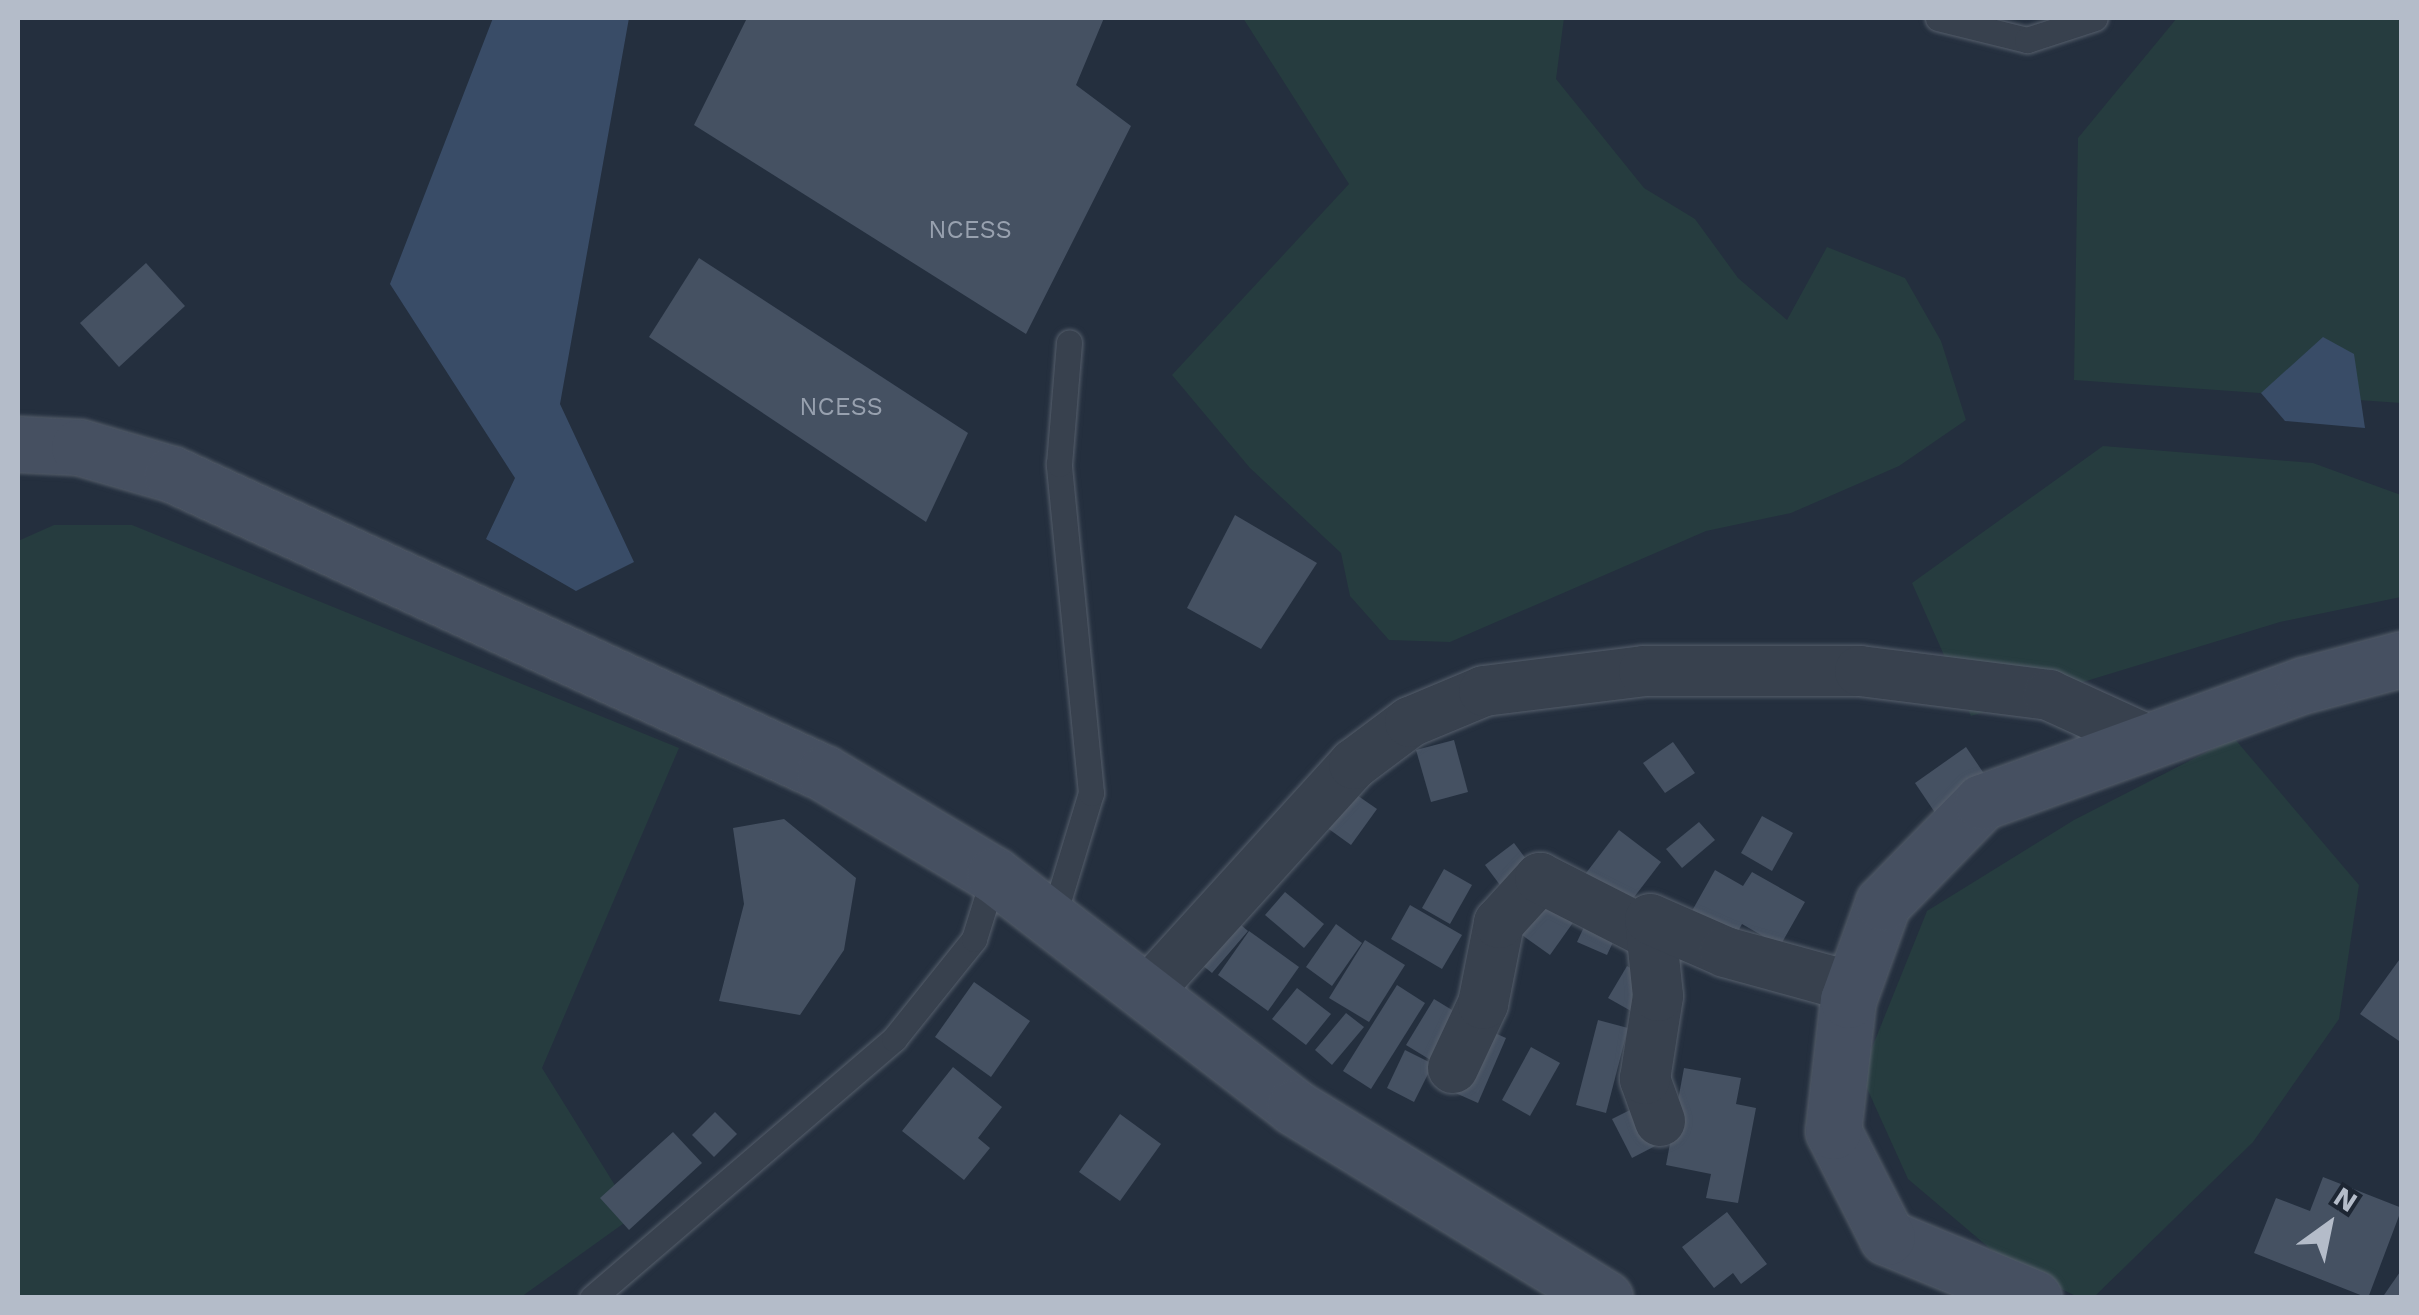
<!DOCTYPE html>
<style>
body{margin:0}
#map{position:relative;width:2419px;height:1315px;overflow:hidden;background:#242f3e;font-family:"Work Sans",sans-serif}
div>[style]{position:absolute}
.green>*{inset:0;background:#263c3f}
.water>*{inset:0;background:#394c67}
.building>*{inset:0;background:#455162}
.roads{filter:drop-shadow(0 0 2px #565f6c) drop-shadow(0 0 2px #565f6c)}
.service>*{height:25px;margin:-12.5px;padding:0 12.5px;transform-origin:12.5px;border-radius:12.5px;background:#38414e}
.minor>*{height:50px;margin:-25px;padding:0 25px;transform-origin:25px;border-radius:25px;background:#38414e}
.secondary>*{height:55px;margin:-27.5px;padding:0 27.5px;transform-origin:27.5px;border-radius:27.5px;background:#465061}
span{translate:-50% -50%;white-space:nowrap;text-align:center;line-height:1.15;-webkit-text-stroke:10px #1d2633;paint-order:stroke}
.number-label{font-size:25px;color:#98a1af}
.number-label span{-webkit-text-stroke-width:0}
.frame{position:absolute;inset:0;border:20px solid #b4bcc9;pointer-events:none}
.north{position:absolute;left:2279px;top:1175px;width:100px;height:100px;-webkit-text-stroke:8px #1d2633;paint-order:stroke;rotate:33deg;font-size:28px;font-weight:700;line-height:40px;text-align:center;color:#b4bcc9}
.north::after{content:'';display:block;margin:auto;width:35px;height:45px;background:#b4bcc9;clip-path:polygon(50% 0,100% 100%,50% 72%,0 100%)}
</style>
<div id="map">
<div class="green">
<i style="clip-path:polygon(1243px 18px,1564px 18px,1556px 79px,1644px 188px,1695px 219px,1738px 278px,1787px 320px,1827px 247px,1905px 278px,1941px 341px,1966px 420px,1899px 466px,1791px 513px,1706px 531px,1450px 642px,1389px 640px,1350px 596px,1341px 553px,1250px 468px,1172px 375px,1349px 184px)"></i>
<i style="clip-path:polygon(2177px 18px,2401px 18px,2401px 403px,2074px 380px,2078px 138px)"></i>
<i style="clip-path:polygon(2103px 446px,2313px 463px,2401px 495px,2401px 597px,2280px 622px,1971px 716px,1912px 583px)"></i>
<i style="clip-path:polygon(54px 525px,132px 525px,679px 748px,542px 1068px,634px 1216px,521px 1297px,18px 1298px,18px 541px)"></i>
<i style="clip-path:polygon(2234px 738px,2359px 885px,2339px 1019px,2253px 1142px,2094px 1297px,2078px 1297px,2007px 1263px,1908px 1179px,1861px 1075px,1927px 911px,2074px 820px)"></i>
</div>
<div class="water">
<i style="clip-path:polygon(493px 18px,629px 18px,560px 404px,634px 562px,576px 591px,486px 539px,515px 478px,390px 284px)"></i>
<i style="clip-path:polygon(2323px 337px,2354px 354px,2365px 428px,2285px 421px,2261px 393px)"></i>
</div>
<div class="building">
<i style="clip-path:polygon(747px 18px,1104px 18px,1076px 85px,1131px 126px,1026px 334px,694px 125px)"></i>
<i style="clip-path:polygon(699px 258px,968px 433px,926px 522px,649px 337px)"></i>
<i style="clip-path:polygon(146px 263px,185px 306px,119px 367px,80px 323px)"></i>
<i style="clip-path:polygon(1235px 515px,1317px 563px,1261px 649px,1187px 608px)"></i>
<i style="clip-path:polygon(1454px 740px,1468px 792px,1431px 802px,1416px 750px)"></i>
<i style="clip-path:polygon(1673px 742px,1695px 773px,1665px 793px,1643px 763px)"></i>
<i style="clip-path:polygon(1966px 747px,1991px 784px,1940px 820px,1915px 783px)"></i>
<i style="clip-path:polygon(1351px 791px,1377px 809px,1351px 845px,1326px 827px)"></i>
<i style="clip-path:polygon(1762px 816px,1793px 833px,1772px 871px,1741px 853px)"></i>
<i style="clip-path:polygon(784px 819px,856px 878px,844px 950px,800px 1015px,719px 1001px,744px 904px,733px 828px)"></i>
<i style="clip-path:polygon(1699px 822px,1715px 840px,1682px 868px,1666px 849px)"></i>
<i style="clip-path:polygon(1619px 830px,1661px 862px,1615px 922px,1573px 890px)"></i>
<i style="clip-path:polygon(1514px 843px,1538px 875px,1509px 897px,1485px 865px)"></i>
<i style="clip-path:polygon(1444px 869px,1472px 885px,1450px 924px,1422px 908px)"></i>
<i style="clip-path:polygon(1715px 870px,1743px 886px,1752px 872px,1805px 902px,1780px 946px,1742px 924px,1731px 944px,1688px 918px)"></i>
<i style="clip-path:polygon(1540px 880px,1582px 910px,1550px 955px,1508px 925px)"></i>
<i style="clip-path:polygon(1285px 892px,1324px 924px,1304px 948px,1265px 915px)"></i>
<i style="clip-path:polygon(1410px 905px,1462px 935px,1442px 969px,1391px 939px)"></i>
<i style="clip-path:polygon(1591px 912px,1621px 925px,1607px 955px,1577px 942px)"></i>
<i style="clip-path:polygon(1228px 914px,1248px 931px,1212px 973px,1192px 957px)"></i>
<i style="clip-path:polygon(1336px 924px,1362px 943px,1332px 986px,1306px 967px)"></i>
<i style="clip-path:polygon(1249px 931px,1299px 967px,1268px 1011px,1218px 975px)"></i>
<i style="clip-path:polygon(1365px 940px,1405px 965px,1369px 1022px,1329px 998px)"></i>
<i style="clip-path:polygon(2402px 956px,2402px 1043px,2360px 1014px)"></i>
<i style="clip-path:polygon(1627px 966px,1649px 979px,1631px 1011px,1608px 998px)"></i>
<i style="clip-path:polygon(974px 982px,1030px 1021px,991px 1077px,935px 1037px)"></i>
<i style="clip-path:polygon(1397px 985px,1425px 1003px,1371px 1089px,1343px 1071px)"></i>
<i style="clip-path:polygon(1297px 988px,1331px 1014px,1306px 1045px,1272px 1019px)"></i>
<i style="clip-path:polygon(1434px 999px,1470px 1021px,1442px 1067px,1406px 1045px)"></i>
<i style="clip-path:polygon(1346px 1013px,1364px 1027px,1332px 1065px,1315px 1050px)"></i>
<i style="clip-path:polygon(1598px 1020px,1628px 1028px,1606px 1113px,1576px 1105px)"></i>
<i style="clip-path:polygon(1479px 1026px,1506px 1038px,1478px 1103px,1451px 1091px)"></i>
<i style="clip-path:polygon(1531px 1047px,1560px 1063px,1530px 1116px,1502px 1100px)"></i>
<i style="clip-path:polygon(1405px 1050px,1433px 1064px,1414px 1102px,1387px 1088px)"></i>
<i style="clip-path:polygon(953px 1067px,1002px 1107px,978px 1138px,990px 1148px,964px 1180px,902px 1131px)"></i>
<i style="clip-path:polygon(1684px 1068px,1741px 1078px,1736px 1104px,1756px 1108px,1738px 1203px,1706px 1198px,1711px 1174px,1666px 1165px)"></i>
<i style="clip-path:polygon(1642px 1104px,1661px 1143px,1632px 1158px,1612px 1119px)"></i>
<i style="clip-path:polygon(715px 1112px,737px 1134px,714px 1157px,692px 1135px)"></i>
<i style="clip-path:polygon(1120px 1114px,1161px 1144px,1120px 1201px,1079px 1172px)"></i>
<i style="clip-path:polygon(673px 1132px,702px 1163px,629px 1230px,600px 1198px)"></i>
<i style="clip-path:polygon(2323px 1177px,2402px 1208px,2368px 1298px,2254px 1253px,2276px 1198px,2310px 1211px)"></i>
<i style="clip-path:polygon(1727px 1212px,1767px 1264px,1741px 1284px,1733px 1273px,1714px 1288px,1682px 1247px)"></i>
<i style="clip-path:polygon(2402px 1269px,2402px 1298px,2382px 1298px)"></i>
</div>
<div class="roads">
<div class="service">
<i style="left:1938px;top:18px;width:92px;rotate:13.9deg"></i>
<i style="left:2027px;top:40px;width:71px;rotate:-17.9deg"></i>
<i style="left:1052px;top:921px;width:134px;rotate:-73.1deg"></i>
<i style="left:1091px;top:793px;width:331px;rotate:-95.6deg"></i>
<i style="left:1059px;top:464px;width:122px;rotate:-85.3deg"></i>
<i style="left:592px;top:1298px;width:398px;rotate:-40.6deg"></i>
<i style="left:894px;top:1039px;width:128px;rotate:-51.3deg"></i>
<i style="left:974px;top:939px;width:67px;rotate:-72.6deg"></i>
</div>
<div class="minor">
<i style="left:1148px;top:991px;width:307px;rotate:-47.8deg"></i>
<i style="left:1354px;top:764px;width:70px;rotate:-36.9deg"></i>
<i style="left:1410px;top:722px;width:80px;rotate:-22.7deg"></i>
<i style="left:1484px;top:691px;width:161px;rotate:-7.1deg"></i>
<i style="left:1644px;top:671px;width:216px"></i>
<i style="left:1860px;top:671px;width:191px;rotate:7.2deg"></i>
<i style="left:2049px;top:695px;width:111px;rotate:24.5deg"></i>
<i style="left:1453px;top:1068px;width:71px;rotate:-64.9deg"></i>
<i style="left:1483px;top:1004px;width:83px;rotate:-78.8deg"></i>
<i style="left:1499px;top:923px;width:61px;rotate:-47.7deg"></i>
<i style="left:1540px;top:878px;width:126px;rotate:27deg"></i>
<i style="left:1660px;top:1121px;width:45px;rotate:-109.7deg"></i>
<i style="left:1645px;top:1079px;width:84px;rotate:-81.1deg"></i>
<i style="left:1658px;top:996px;width:77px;rotate:-95.9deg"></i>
<i style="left:1650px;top:919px;width:82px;rotate:23.7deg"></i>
<i style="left:1725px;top:952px;width:132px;rotate:15.4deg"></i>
</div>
<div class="secondary">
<i style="left:18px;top:444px;width:61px;rotate:2.8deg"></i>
<i style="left:79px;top:447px;width:97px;rotate:16.2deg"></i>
<i style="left:172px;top:474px;width:717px;rotate:24.64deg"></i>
<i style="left:824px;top:773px;width:198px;rotate:31deg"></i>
<i style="left:994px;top:875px;width:379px;rotate:37.7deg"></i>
<i style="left:1294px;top:1107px;width:365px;rotate:31.6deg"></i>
<i style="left:2034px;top:1298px;width:159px;rotate:-157.5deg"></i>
<i style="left:1887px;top:1237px;width:119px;rotate:-117deg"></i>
<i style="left:1833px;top:1131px;width:132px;rotate:-83.5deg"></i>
<i style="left:1848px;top:1000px;width:103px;rotate:-70.2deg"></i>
<i style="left:1883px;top:903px;width:141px;rotate:-45.6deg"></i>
<i style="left:1982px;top:802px;width:343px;rotate:-20deg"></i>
<i style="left:2304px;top:685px;width:101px;rotate:-14.9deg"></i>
</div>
</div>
<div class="number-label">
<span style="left:970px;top:230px">NCESS</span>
<span style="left:841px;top:407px">NCESS</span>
</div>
<div class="frame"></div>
<div class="north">N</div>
</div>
